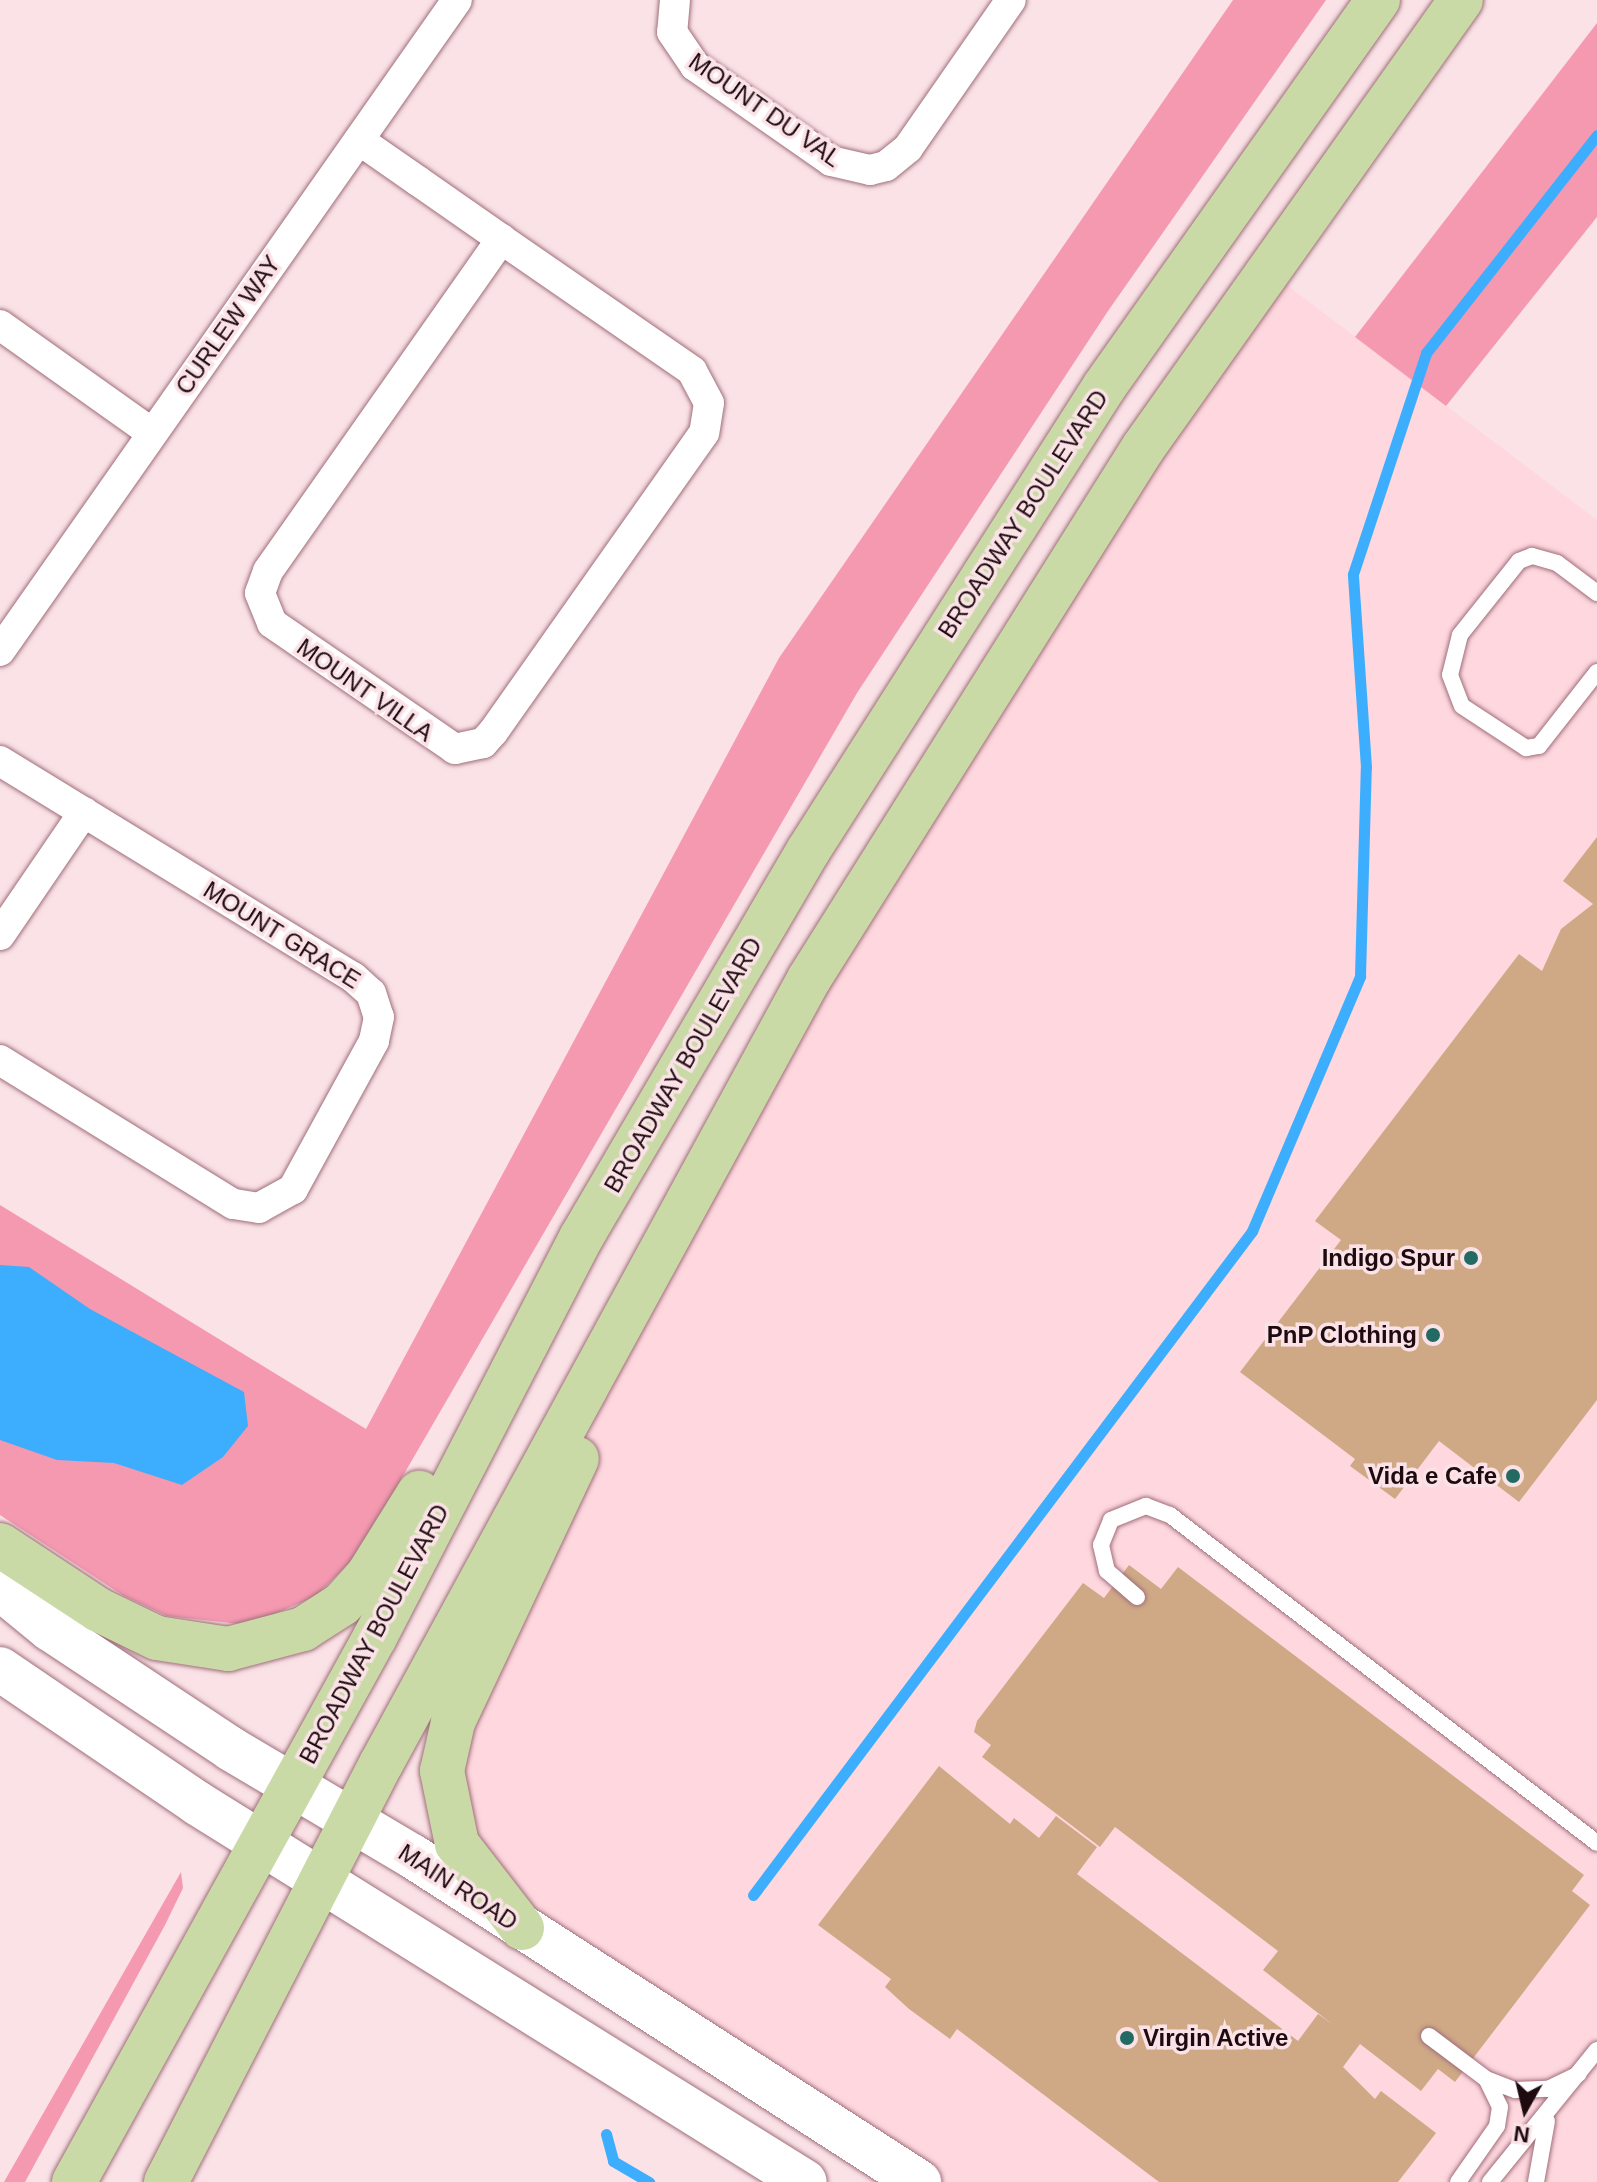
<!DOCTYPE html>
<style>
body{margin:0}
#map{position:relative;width:1597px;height:2182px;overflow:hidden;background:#fae2e7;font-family:Helvetica,sans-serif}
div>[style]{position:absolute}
.built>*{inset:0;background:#fed7df}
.green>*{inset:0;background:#f599b1}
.water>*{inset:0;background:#3daefd}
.stream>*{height:11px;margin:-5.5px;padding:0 5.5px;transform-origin:5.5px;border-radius:5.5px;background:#3daefd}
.building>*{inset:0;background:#cfa986}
.roads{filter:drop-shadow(0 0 2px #a06e7a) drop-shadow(0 0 2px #a06e7a)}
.lane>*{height:16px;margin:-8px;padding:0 8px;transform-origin:8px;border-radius:8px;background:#fff}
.street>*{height:30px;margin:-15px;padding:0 15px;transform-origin:15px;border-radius:15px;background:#fff}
.secondary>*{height:44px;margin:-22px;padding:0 22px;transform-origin:22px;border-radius:22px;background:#fff}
.primary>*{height:44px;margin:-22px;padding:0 22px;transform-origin:22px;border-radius:22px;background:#cadaa6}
.dots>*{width:22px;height:22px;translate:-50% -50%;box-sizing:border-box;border:4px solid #fae2e7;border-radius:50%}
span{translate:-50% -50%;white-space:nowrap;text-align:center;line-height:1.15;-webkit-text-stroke:7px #fae2e7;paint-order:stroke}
.street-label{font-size:24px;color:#1e0b10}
.poi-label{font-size:24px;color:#1e0b10;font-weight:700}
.right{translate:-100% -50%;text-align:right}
.left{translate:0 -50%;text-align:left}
.north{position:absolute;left:1485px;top:2070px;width:80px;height:80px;-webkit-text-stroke:6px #fae2e7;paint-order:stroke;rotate:188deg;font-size:22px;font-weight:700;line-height:32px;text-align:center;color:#1e0b10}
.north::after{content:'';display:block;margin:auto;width:28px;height:36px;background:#1e0b10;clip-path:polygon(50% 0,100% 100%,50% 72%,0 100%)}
</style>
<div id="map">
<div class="built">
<i style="clip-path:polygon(1271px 273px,1597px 520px,1597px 2182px,924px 2182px,481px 1883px,456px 1725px,669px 1260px,816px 984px)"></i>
</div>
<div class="green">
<i style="clip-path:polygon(1233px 0,1326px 0,1108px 311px,857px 693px,357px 1555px,316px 1596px,249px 1625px,167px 1616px,124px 1596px,0 1515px,0 1205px,366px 1429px,779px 658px)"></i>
<i style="clip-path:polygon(1597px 23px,1597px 217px,1446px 406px,1355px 337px)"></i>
<i style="clip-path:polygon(181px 1872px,183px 1888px,165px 1925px,25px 2182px,4px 2182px)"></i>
</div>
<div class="water">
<i style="clip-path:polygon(0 1265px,29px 1267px,90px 1309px,244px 1392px,248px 1426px,223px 1457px,182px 1485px,114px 1463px,57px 1460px,0 1440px)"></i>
</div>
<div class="stream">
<i style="left:753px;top:1895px;width:831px;rotate:-53.07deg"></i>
<i style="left:1252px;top:1231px;width:277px;rotate:-67deg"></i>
<i style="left:1360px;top:976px;width:209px;rotate:-88.4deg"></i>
<i style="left:1366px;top:767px;width:193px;rotate:-93.9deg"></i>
<i style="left:1353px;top:574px;width:233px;rotate:-71.7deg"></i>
<i style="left:1426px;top:353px;width:277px;rotate:-51.9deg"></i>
<i style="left:606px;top:2134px;width:28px;rotate:75deg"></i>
<i style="left:613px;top:2161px;width:42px;rotate:30.3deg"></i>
</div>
<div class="building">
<i style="clip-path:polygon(1597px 837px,1597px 1400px,1519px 1502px,1439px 1441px,1395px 1499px,1350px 1466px,1355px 1459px,1240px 1372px,1341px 1240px,1315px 1221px,1519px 954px,1542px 971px,1561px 929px,1593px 904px,1563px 881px)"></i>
<i style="clip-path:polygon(1129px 1565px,1161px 1589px,1178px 1567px,1584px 1875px,1572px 1891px,1590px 1905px,1455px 2082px,1438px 2069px,1421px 2091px,1360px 2044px,1343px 2067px,1375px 2099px,1381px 2091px,1436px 2133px,1398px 2182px,1159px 2182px,957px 2029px,950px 2039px,909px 2009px,885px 1987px,891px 1979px,818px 1925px,939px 1766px,1010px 1824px,1014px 1818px,1039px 1838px,1056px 1816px,1097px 1847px,1077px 1874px,1298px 2041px,1318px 2014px,1332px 2024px,1263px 1970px,1278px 1951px,1115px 1827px,1100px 1847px,982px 1757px,991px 1745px,974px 1732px,977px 1721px,1083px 1583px,1104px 1598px)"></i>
</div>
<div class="roads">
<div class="lane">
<i style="left:1597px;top:593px;width:50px;rotate:-143.1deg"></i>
<i style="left:1557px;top:563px;width:26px;rotate:-164deg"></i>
<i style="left:1532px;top:556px;width:14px;rotate:159deg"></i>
<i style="left:1519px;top:561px;width:95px;rotate:128.6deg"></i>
<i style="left:1460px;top:635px;width:41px;rotate:104deg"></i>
<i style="left:1450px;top:675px;width:33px;rotate:69deg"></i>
<i style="left:1462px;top:706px;width:77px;rotate:33.3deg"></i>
<i style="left:1526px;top:748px;width:13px;rotate:-9deg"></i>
<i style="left:1539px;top:746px;width:94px;rotate:-51.9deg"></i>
<i style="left:1137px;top:1597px;width:40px;rotate:-139deg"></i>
<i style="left:1107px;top:1571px;width:27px;rotate:-103deg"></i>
<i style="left:1101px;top:1545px;width:27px;rotate:-68deg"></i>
<i style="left:1111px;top:1520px;width:38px;rotate:-22deg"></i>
<i style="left:1146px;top:1506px;width:26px;rotate:21deg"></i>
<i style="left:1170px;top:1515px;width:538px;rotate:37.53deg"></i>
<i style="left:1429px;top:2036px;width:71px;rotate:37deg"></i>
<i style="left:1486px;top:2079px;width:31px;rotate:21deg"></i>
<i style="left:1515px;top:2090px;width:33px;rotate:-2deg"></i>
<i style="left:1548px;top:2089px;width:34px;rotate:-26deg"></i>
<i style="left:1458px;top:2182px;width:68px;rotate:-55.1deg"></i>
<i style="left:1497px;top:2126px;width:19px;rotate:-81deg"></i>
<i style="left:1500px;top:2107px;width:30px;rotate:-116deg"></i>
<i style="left:1490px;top:2182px;width:170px;rotate:-51deg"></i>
<i style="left:1536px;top:2182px;width:62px;rotate:-79.8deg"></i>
</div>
<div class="street">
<i style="left:675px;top:0;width:32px;rotate:95deg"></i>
<i style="left:672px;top:32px;width:41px;rotate:55.9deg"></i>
<i style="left:695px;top:66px;width:166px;rotate:34.9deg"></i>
<i style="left:831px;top:161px;width:40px;rotate:13deg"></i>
<i style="left:870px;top:170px;width:16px;rotate:-14deg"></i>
<i style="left:886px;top:166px;width:28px;rotate:-39deg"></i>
<i style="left:908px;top:148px;width:180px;rotate:-55.2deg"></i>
<i style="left:359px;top:140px;width:72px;rotate:34.8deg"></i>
<i style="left:418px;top:181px;width:101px;rotate:34.9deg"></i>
<i style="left:501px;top:239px;width:232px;rotate:34.6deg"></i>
<i style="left:692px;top:371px;width:36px;rotate:62deg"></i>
<i style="left:709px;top:403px;width:30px;rotate:99deg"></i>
<i style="left:704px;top:433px;width:366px;rotate:125.2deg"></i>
<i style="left:493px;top:732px;width:15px;rotate:132deg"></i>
<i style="left:483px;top:743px;width:29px;rotate:168deg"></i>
<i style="left:455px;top:749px;width:222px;rotate:-145.5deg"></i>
<i style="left:272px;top:623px;width:32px;rotate:-112deg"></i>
<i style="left:260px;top:593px;width:23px;rotate:-70deg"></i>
<i style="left:268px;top:571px;width:406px;rotate:-54.9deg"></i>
<i style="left:0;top:325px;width:186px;rotate:35.4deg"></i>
<i style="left:0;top:651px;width:795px;rotate:-54.93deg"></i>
<i style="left:0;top:761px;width:414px;rotate:31.5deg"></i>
<i style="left:353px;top:977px;width:24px;rotate:42deg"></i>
<i style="left:371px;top:993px;width:25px;rotate:72deg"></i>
<i style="left:379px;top:1017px;width:25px;rotate:102deg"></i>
<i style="left:374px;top:1041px;width:169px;rotate:118.7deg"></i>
<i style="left:293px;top:1189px;width:39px;rotate:151deg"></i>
<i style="left:259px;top:1208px;width:26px;rotate:-171deg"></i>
<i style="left:233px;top:1204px;width:274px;rotate:-148.3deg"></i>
<i style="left:0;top:935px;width:149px;rotate:-55.7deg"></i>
</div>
<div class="secondary">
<i style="left:0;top:1588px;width:65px;rotate:39.4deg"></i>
<i style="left:50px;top:1629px;width:217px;rotate:33.5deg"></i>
<i style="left:231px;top:1749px;width:210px;rotate:30.6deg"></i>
<i style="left:412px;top:1856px;width:603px;rotate:32.74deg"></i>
<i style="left:0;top:1669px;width:238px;rotate:34.2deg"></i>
<i style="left:197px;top:1803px;width:716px;rotate:31.94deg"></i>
</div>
<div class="primary">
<i style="left:0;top:1545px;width:118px;rotate:33.3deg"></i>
<i style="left:99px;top:1610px;width:64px;rotate:25.8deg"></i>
<i style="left:157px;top:1638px;width:72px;rotate:8.8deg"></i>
<i style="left:228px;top:1649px;width:78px;rotate:-14.9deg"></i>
<i style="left:303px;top:1629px;width:46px;rotate:-32.7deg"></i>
<i style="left:342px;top:1604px;width:39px;rotate:-48deg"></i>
<i style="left:368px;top:1575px;width:97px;rotate:-58.1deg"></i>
<i style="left:522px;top:1928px;width:106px;rotate:-127.7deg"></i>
<i style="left:457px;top:1844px;width:75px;rotate:-101.6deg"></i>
<i style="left:442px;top:1771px;width:50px;rotate:-77.3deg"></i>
<i style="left:453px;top:1722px;width:291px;rotate:-64.8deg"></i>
<i style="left:74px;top:2182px;width:623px;rotate:-61.09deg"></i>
<i style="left:375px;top:1637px;width:449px;rotate:-62.7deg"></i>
<i style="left:581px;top:1238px;width:449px;rotate:-59.6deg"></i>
<i style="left:808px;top:851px;width:550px;rotate:-57.46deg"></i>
<i style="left:1104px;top:387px;width:474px;rotate:-54.7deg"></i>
<i style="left:166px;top:2182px;width:470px;rotate:-62.8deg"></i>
<i style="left:381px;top:1764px;width:894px;rotate:-61.4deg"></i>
<i style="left:809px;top:979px;width:627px;rotate:-57.83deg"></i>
<i style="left:1143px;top:448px;width:549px;rotate:-54.63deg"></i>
</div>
</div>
<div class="dots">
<i style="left:1471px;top:1258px;background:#236b62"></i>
<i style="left:1433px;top:1335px;background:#236b62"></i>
<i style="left:1513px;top:1476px;background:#236b62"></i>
<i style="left:1127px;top:2038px;background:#236b62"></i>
</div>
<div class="street-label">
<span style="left:765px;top:110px;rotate:35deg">MOUNT DU VAL</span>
<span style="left:228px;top:325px;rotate:-55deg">CURLEW WAY</span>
<span style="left:1023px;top:514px;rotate:-57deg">BROADWAY BOULEVARD</span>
<span style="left:365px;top:690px;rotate:35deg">MOUNT VILLA</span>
<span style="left:282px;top:935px;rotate:32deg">MOUNT GRACE</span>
<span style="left:683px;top:1065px;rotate:-60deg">BROADWAY BOULEVARD</span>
<span style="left:374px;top:1634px;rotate:-62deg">BROADWAY BOULEVARD</span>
<span style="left:458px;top:1887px;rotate:33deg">MAIN ROAD</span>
</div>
<div class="poi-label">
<span class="right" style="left:1455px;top:1258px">Indigo Spur</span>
<span class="right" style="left:1417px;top:1335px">PnP Clothing</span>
<span class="right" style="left:1497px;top:1476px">Vida e Cafe</span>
<span class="left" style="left:1143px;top:2038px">Virgin Active</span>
</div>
<div class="north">N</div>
</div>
